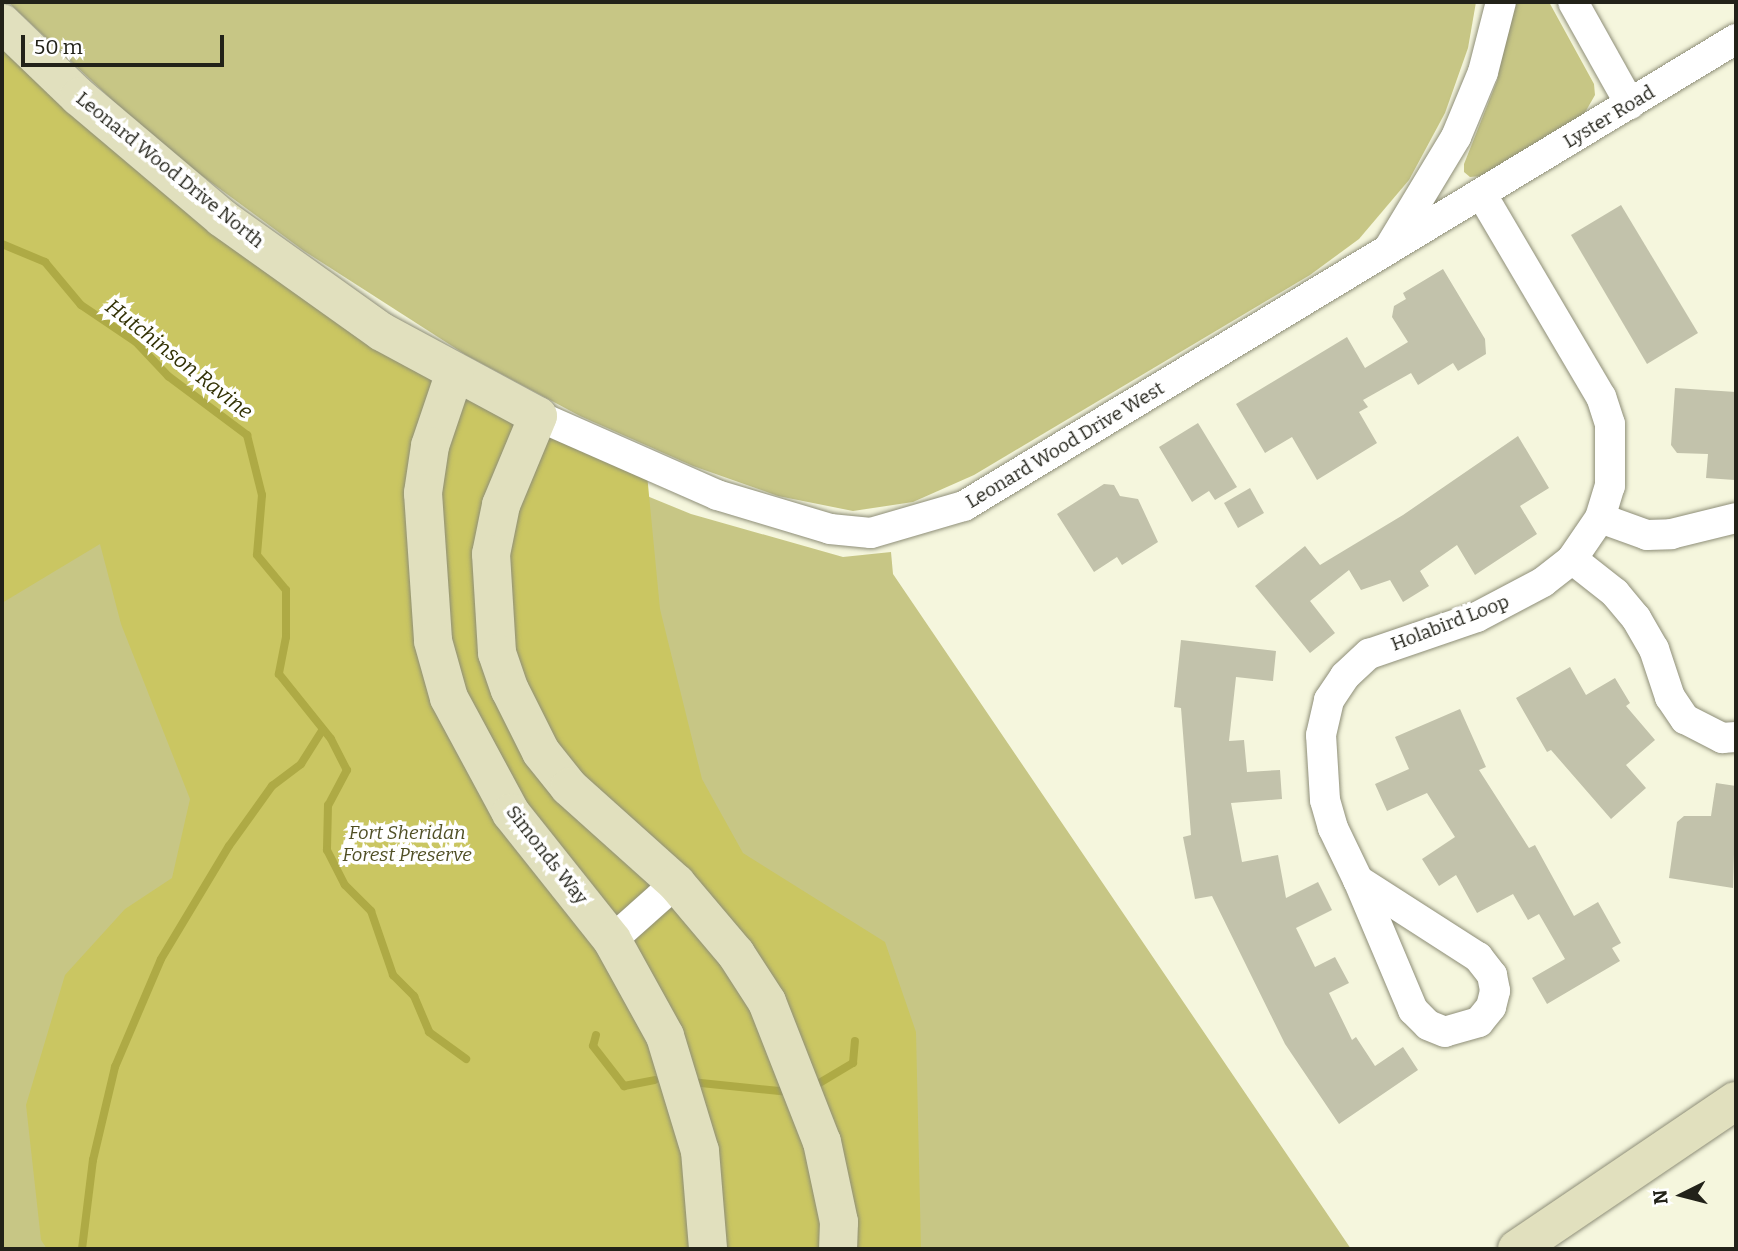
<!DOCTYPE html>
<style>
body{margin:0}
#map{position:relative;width:1738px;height:1251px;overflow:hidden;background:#f5f6dd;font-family:Bitter,serif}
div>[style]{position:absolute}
.green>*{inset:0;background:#c7c685}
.forest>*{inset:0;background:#cac662}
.stream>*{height:8px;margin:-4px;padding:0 4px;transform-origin:4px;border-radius:4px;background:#aeaa45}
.building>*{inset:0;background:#c2c2ab}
.roads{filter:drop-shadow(0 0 2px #8e8e78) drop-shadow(0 0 2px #8e8e78)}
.street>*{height:30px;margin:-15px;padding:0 15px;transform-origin:15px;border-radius:15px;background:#fff}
.secondary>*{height:38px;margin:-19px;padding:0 19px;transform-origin:19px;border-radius:19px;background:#e1e0be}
span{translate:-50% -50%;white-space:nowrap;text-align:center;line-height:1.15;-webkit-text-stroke:7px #fff;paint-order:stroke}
.street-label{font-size:19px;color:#222219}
.park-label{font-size:19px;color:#504f25;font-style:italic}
.water-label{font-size:21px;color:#323104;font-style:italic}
.frame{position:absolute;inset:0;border:4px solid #222219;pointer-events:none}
.north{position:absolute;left:1647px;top:1160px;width:70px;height:70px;-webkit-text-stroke:5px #fff;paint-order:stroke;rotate:264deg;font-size:19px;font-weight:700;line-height:28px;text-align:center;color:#222219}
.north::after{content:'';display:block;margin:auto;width:24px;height:32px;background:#222219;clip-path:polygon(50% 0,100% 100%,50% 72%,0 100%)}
.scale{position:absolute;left:21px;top:35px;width:203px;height:32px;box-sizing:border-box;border:4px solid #222219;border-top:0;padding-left:9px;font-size:21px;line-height:24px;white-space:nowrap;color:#222219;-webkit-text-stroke:5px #fff;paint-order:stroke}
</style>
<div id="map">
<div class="green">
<i style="clip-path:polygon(8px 2px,1476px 2px,1468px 48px,1445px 113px,1409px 180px,1359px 239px,1310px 275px,974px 475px,913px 502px,853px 511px,778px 496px,693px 466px,580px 416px,466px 355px,304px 251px,159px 144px)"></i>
<i style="clip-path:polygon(1513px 2px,1549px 2px,1594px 84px,1595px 95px,1583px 116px,1482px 176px,1470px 177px,1464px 172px,1464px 164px,1497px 81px)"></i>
<i style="clip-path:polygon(2px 83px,647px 496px,691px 514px,843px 557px,891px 552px,893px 574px,1351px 1249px,2px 1249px)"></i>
</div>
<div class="forest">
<i style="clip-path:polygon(2px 22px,222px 218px,646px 464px,660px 609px,702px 779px,743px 853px,885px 942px,916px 1032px,921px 1249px,47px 1249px,41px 1240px,26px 1105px,65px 975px,125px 909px,172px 878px,190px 799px,121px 624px,100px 544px,2px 603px)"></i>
</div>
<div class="stream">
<i style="left:2px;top:244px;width:47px;rotate:22.7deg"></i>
<i style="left:45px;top:262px;width:56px;rotate:50.1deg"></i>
<i style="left:81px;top:305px;width:66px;rotate:33.9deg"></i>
<i style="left:136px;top:342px;width:47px;rotate:46.7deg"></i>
<i style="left:168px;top:376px;width:99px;rotate:36.8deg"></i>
<i style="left:247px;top:435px;width:62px;rotate:76deg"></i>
<i style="left:262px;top:495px;width:60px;rotate:94.8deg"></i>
<i style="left:257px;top:555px;width:45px;rotate:50.4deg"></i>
<i style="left:286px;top:590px;width:47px;rotate:90deg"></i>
<i style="left:286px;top:637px;width:38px;rotate:101deg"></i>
<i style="left:279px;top:674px;width:83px;rotate:51.3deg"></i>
<i style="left:331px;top:739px;width:35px;rotate:63deg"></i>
<i style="left:347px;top:770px;width:40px;rotate:118deg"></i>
<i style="left:328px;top:805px;width:45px;rotate:91.3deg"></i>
<i style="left:327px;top:850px;width:39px;rotate:63deg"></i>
<i style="left:345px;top:885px;width:37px;rotate:45deg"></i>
<i style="left:371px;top:911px;width:68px;rotate:71deg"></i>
<i style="left:393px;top:975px;width:30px;rotate:45deg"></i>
<i style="left:414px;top:996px;width:39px;rotate:67deg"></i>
<i style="left:429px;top:1032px;width:46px;rotate:36.1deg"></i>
<i style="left:596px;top:1035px;width:11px;rotate:105deg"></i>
<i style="left:593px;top:1046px;width:51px;rotate:52.2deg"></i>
<i style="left:624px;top:1086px;width:31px;rotate:-11deg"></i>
<i style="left:691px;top:1082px;width:99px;rotate:5.8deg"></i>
<i style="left:811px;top:1088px;width:49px;rotate:-30.8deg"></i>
<i style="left:853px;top:1063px;width:22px;rotate:-85deg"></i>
<i style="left:82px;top:1249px;width:90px;rotate:-83deg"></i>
<i style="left:93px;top:1160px;width:96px;rotate:-76.7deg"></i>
<i style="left:115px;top:1067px;width:117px;rotate:-66.9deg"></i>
<i style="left:161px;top:959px;width:132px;rotate:-59deg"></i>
<i style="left:229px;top:846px;width:74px;rotate:-54.4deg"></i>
<i style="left:272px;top:786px;width:36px;rotate:-37deg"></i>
<i style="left:301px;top:764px;width:41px;rotate:-57.8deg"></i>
</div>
<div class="building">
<i style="clip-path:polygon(1621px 205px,1698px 333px,1647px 364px,1571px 235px)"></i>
<i style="clip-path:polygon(1443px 269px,1485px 339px,1486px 354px,1458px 371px,1453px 363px,1418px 385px,1411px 373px,1363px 400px,1368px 407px,1359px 412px,1377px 443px,1317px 480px,1292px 437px,1265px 453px,1236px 404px,1347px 337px,1365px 368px,1408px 342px,1392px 317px,1394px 306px,1406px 299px,1403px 293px)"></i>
<i style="clip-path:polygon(1675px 388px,1736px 392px,1735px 480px,1706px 478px,1708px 454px,1677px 453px,1671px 445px)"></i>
<i style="clip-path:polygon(1198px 423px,1237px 487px,1215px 500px,1209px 491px,1192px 502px,1159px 447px)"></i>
<i style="clip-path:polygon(1518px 436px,1549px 488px,1520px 506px,1537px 534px,1475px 575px,1457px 545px,1420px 571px,1429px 586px,1403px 602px,1390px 580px,1361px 590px,1349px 570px,1310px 601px,1335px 633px,1310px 653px,1255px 586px,1305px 546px,1320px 565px,1403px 515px)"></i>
<i style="clip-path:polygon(1104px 484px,1114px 485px,1120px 496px,1138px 499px,1158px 542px,1122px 565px,1117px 557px,1094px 572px,1057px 514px)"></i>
<i style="clip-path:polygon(1250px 488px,1264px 513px,1238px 528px,1224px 503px)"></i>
<i style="clip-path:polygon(1181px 640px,1276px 651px,1273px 681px,1236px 677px,1229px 741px,1244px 740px,1247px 772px,1280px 770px,1282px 799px,1231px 803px,1242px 862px,1278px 855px,1286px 898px,1318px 882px,1332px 910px,1296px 928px,1315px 967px,1335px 957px,1349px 983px,1329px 993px,1352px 1040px,1356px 1037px,1375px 1066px,1403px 1047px,1418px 1070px,1339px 1124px,1285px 1044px,1212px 896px,1195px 899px,1183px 837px,1191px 835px,1181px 708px,1174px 707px)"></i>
<i style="clip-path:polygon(1570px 667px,1586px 695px,1615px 678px,1630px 703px,1626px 706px,1655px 740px,1626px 765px,1646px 788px,1611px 819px,1551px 750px,1547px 752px,1516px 698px)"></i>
<i style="clip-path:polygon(1460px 709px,1486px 767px,1479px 770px,1529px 848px,1535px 845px,1574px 916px,1598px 902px,1621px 943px,1612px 948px,1620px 961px,1547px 1004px,1532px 978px,1565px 959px,1539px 914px,1528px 920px,1513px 894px,1477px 913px,1456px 875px,1439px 886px,1422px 859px,1455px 837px,1427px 793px,1387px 811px,1375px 784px,1409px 769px,1395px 737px)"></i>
<i style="clip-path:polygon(1716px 783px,1736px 786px,1733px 888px,1669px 878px,1677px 822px,1684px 816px,1711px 816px)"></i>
</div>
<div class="roads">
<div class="street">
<i style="left:1573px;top:2px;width:117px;rotate:60.8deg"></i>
<i style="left:1389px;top:248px;width:130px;rotate:-58.9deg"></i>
<i style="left:1456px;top:137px;width:70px;rotate:-67.4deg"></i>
<i style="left:1483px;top:72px;width:72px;rotate:-75.6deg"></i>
<i style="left:538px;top:416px;width:196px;rotate:23.8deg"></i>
<i style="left:717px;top:495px;width:118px;rotate:16.7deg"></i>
<i style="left:830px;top:529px;width:41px;rotate:5.6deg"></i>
<i style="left:871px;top:533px;width:97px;rotate:-16.2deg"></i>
<i style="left:964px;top:506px;width:902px;rotate:-31.17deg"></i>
<i style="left:1600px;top:518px;width:50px;rotate:19.9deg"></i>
<i style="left:1647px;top:535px;width:24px;rotate:-2deg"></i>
<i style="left:1671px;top:534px;width:67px;rotate:-13.8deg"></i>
<i style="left:1572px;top:559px;width:55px;rotate:38.3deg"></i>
<i style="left:1615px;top:593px;width:33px;rotate:50deg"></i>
<i style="left:1636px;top:618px;width:36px;rotate:60deg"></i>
<i style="left:1654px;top:649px;width:51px;rotate:71.6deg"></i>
<i style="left:1670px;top:697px;width:27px;rotate:56deg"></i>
<i style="left:1685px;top:719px;width:42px;rotate:27.2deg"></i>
<i style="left:1722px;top:738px;width:14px;rotate:-4deg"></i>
<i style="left:1358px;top:880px;width:58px;rotate:-115.7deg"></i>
<i style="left:1333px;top:828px;width:29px;rotate:-106deg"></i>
<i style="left:1325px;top:800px;width:65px;rotate:-93.5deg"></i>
<i style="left:1321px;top:735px;width:36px;rotate:-77deg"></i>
<i style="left:1329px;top:700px;width:29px;rotate:-56deg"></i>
<i style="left:1345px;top:676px;width:33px;rotate:-43deg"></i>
<i style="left:1369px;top:654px;width:114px;rotate:-18.9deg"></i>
<i style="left:1477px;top:617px;width:75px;rotate:-27.9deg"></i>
<i style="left:1543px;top:582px;width:37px;rotate:-38deg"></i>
<i style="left:1572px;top:559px;width:50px;rotate:-55.7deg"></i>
<i style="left:1600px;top:518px;width:34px;rotate:-73deg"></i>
<i style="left:1610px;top:486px;width:62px;rotate:-90deg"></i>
<i style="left:1610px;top:424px;width:28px;rotate:-108deg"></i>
<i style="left:1601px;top:397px;width:234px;rotate:-120.5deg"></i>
<i style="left:1358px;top:880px;width:143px;rotate:32.7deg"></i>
<i style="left:1478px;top:957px;width:23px;rotate:52deg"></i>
<i style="left:1492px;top:975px;width:16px;rotate:79deg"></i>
<i style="left:1495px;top:991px;width:16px;rotate:104deg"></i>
<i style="left:1491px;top:1007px;width:19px;rotate:129deg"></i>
<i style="left:1479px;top:1022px;width:35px;rotate:164deg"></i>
<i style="left:1445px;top:1032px;width:18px;rotate:-158deg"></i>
<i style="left:1428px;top:1025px;width:21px;rotate:-135deg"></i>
<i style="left:1413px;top:1010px;width:141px;rotate:-112.9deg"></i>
<i style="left:612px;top:940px;width:86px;rotate:-41.7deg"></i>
</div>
<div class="secondary">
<i style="left:2px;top:23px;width:107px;rotate:43.9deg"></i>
<i style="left:79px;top:97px;width:187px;rotate:40.2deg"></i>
<i style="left:222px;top:218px;width:196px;rotate:35.5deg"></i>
<i style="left:382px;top:332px;width:177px;rotate:28.3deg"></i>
<i style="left:538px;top:416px;width:96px;rotate:112.6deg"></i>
<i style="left:501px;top:505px;width:50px;rotate:101.5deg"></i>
<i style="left:491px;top:554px;width:99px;rotate:86.5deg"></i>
<i style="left:497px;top:653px;width:39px;rotate:71deg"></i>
<i style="left:510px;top:690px;width:69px;rotate:63.4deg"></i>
<i style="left:541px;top:752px;width:45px;rotate:51.3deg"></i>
<i style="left:569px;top:787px;width:144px;rotate:41.9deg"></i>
<i style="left:676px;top:883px;width:93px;rotate:49.8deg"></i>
<i style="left:736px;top:954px;width:57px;rotate:57.1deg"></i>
<i style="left:767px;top:1002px;width:150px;rotate:68.6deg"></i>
<i style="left:822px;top:1142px;width:82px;rotate:78deg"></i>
<i style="left:839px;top:1222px;width:27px;rotate:92deg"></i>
<i style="left:455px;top:372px;width:78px;rotate:108.7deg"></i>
<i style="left:430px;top:446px;width:48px;rotate:98.5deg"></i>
<i style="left:423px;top:493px;width:148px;rotate:86.1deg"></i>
<i style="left:433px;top:641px;width:59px;rotate:74.3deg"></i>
<i style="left:449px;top:698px;width:131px;rotate:61.7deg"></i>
<i style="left:511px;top:813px;width:162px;rotate:51.5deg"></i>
<i style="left:612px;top:940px;width:110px;rotate:61.1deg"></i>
<i style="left:665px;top:1036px;width:120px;rotate:73.1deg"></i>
<i style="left:700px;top:1151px;width:98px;rotate:85.3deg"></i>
<i style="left:1517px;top:1249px;width:264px;rotate:-34.1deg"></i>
</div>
</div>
<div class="street-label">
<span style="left:1609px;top:117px;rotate:-31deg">Lyster Road</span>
<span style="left:170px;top:170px;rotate:39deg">Leonard Wood Drive North</span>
<span style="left:1065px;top:445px;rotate:-31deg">Leonard Wood Drive West</span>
<span style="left:1450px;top:623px;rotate:-21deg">Holabird Loop</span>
<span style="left:547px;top:855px;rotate:52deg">Simonds Way</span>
</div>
<div class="park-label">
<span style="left:407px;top:844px">Fort Sheridan<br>Forest Preserve</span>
</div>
<div class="water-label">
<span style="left:179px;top:359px;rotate:38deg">Hutchinson Ravine</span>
</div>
<div class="frame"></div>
<div class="north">N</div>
<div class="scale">50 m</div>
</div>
